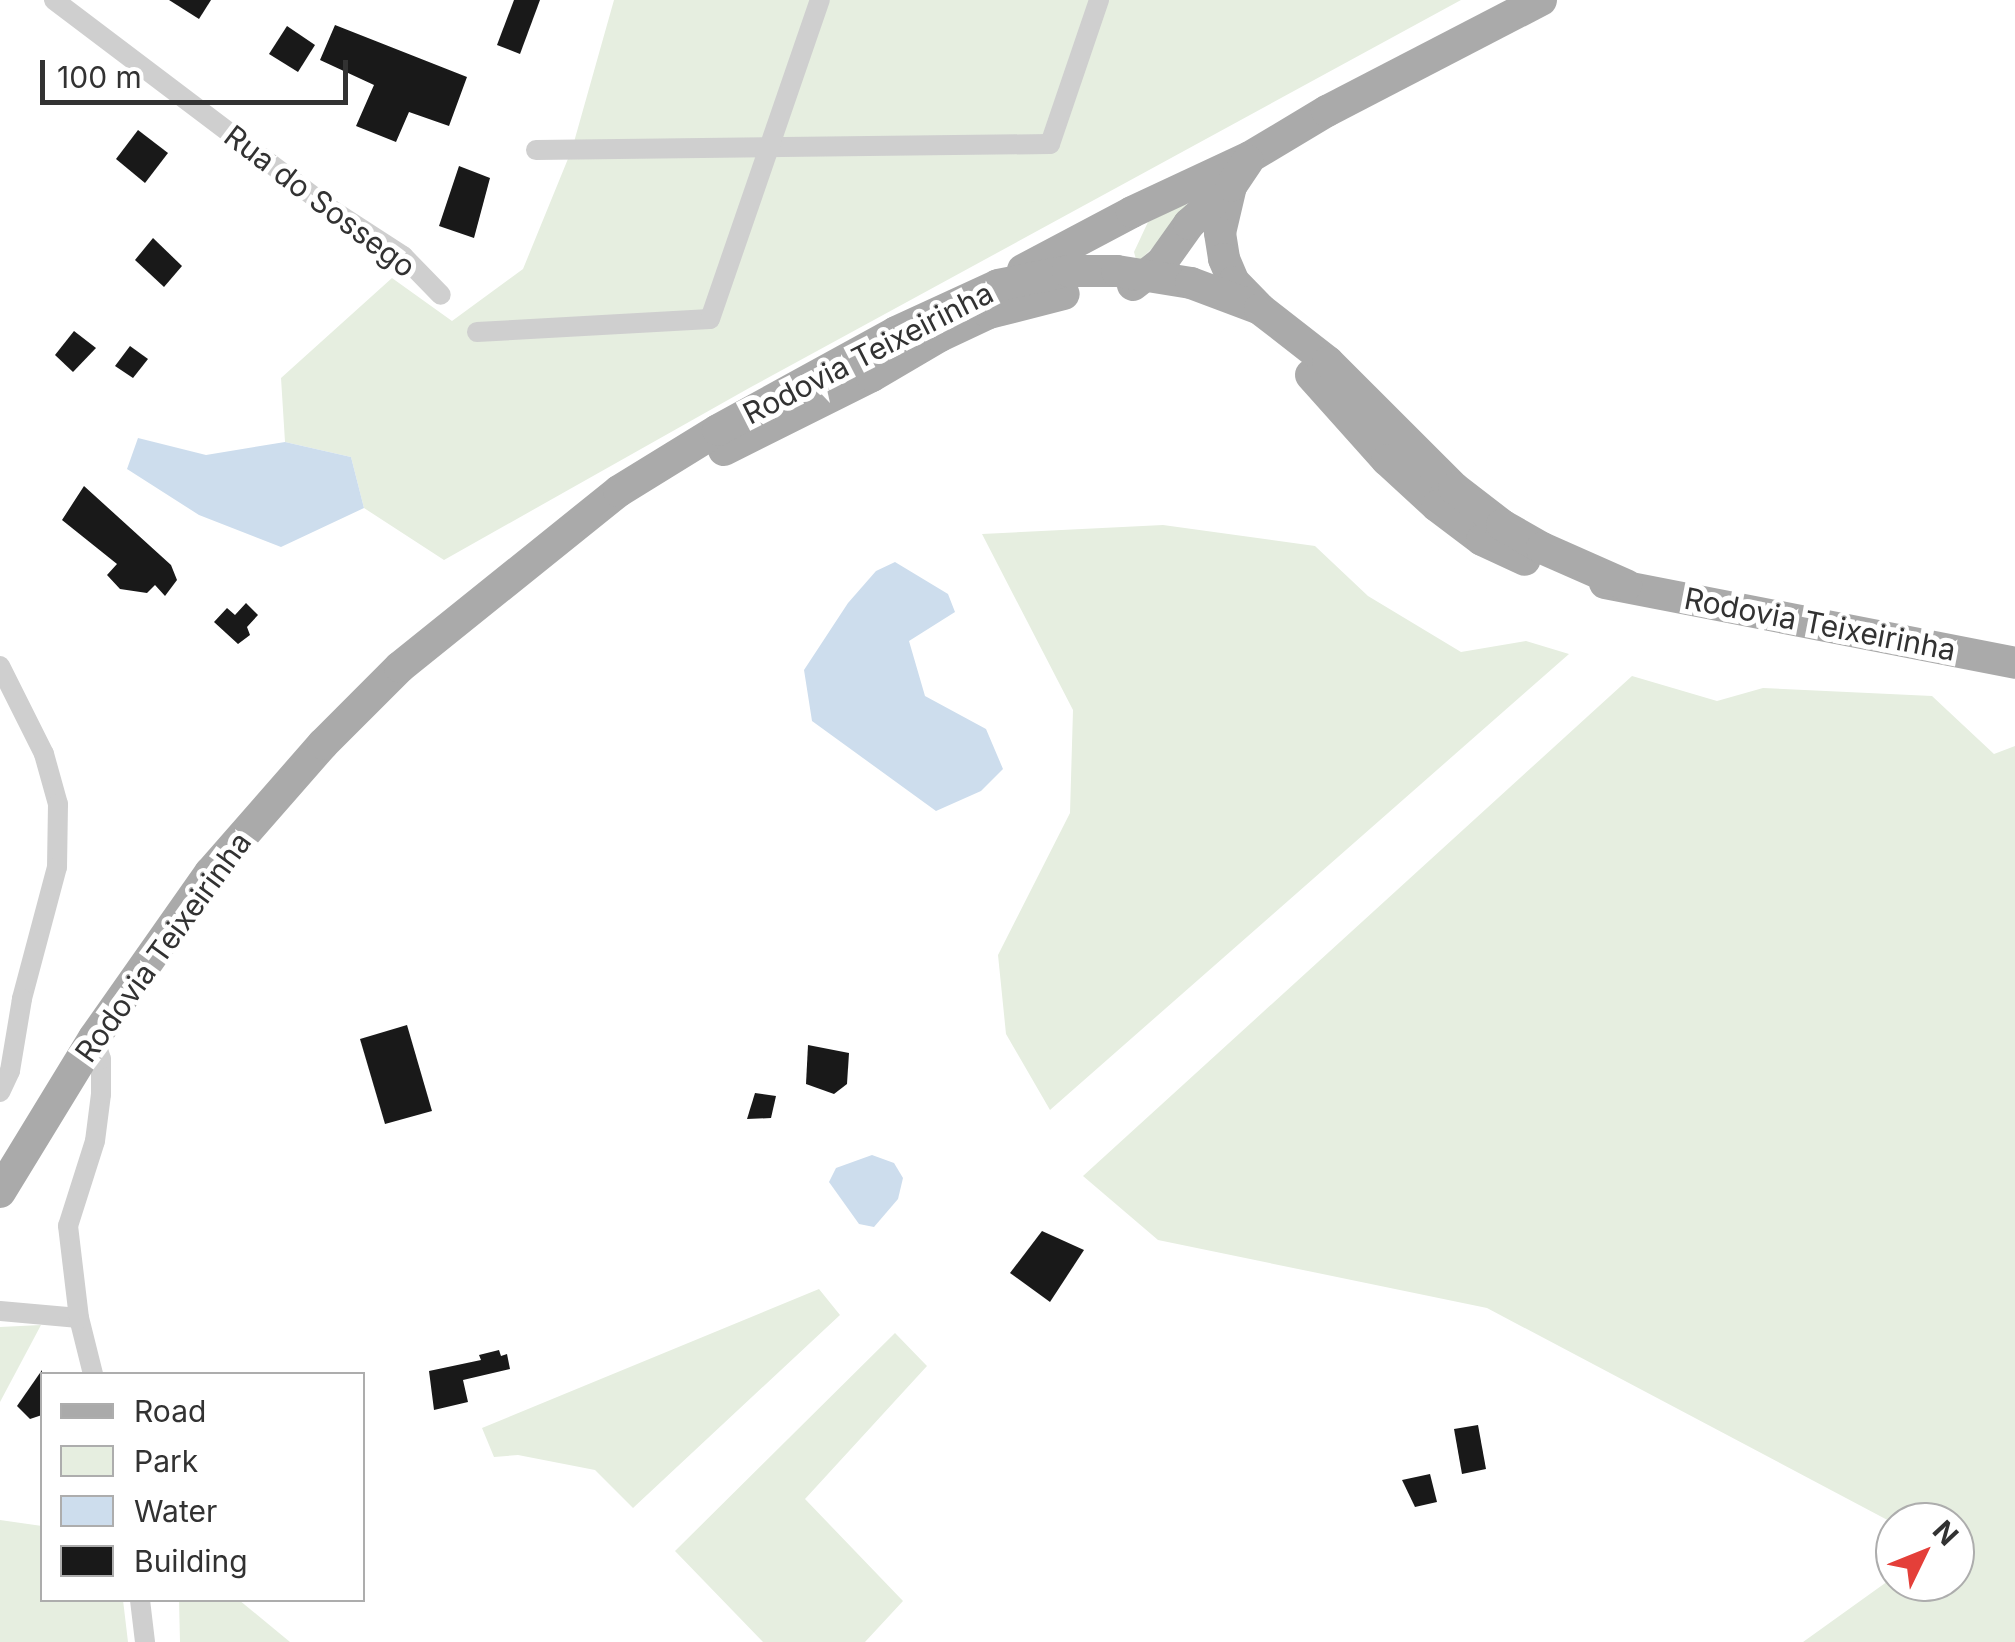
<!DOCTYPE html>
<style>
body{margin:0}
#map{position:relative;width:2015px;height:1642px;overflow:hidden;background:#fff;font-family:Inter,sans-serif}
div>[style]{position:absolute}
.green>*{inset:0;background:#e6eee0}
.water>*{inset:0;background:#cddded}
.building>*{inset:0;background:#191919}
.minor>*{height:20px;margin:-10px;padding:0 10px;transform-origin:10px;border-radius:10px;background:#cfcfcf}
.primary>*{height:32px;margin:-16px;padding:0 16px;transform-origin:16px;border-radius:16px;background:#aaa}
span{translate:-50% -50%;white-space:nowrap;text-align:center;line-height:1.15;-webkit-text-stroke:10px #fff;paint-order:stroke}
.street-label{font-size:30px;color:#323232}
.legend{position:absolute;left:40px;top:1372px;width:325px;height:230px;box-sizing:border-box;background:#fff;border:2px solid #adadad;margin:0;padding:12px 18px;list-style:none;font-size:30px;color:#323232}
.legend li{display:flex;align-items:center;gap:20px;height:50px}
.legend b{width:50px;border:2px solid #adadad}
.north{position:absolute;left:1875px;top:1502px;width:100px;height:100px;box-sizing:border-box;background:#fff;border:2px solid #adadad;border-radius:50%;rotate:47deg;font-size:28px;font-weight:700;line-height:40px;text-align:center;color:#323232}
.north::after{content:'';display:block;margin:auto;width:35px;height:45px;background:#e43f39;clip-path:polygon(50% 0,100% 100%,50% 72%,0 100%)}
.scale{position:absolute;left:40px;top:60px;width:308px;height:45px;box-sizing:border-box;border:5px solid #323232;border-top:0;padding-left:12px;font-size:30px;line-height:35px;white-space:nowrap;color:#323232;-webkit-text-stroke:8px #fff;paint-order:stroke}
</style>
<div id="map">
<div class="green">
<i style="clip-path:polygon(614px 0,1461px 0,751px 387px,444px 560px,364px 508px,351px 457px,285px 442px,281px 378px,392px 278px,452px 321px,523px 269px,572px 149px)"></i>
<i style="clip-path:polygon(1188px 202px,1173px 228px,1137px 263px,1134px 252px,1148px 222px)"></i>
<i style="clip-path:polygon(1163px 525px,1315px 546px,1368px 596px,1461px 652px,1526px 641px,1569px 654px,1050px 1110px,1006px 1034px,998px 955px,1070px 813px,1073px 710px,982px 534px)"></i>
<i style="clip-path:polygon(1632px 676px,1717px 701px,1763px 688px,1932px 696px,1994px 754px,2015px 746px,2015px 1642px,1803px 1642px,1895px 1576px,1895px 1582px,1955px 1582px,1955px 1522px,1895px 1524px,1487px 1308px,1158px 1240px,1083px 1176px)"></i>
<i style="clip-path:polygon(819px 1289px,840px 1315px,633px 1508px,595px 1470px,518px 1455px,494px 1457px,482px 1428px)"></i>
<i style="clip-path:polygon(41px 1325px,0 1402px,0 1327px)"></i>
<i style="clip-path:polygon(895px 1333px,927px 1366px,805px 1499px,903px 1601px,865px 1642px,763px 1642px,675px 1551px)"></i>
<i style="clip-path:polygon(0 1520px,42px 1526px,42px 1600px,123px 1600px,128px 1642px,0 1642px)"></i>
<i style="clip-path:polygon(179px 1600px,239px 1600px,290px 1642px,180px 1642px)"></i>
</div>
<div class="water">
<i style="clip-path:polygon(138px 438px,206px 455px,285px 442px,351px 457px,364px 508px,281px 547px,199px 515px,127px 469px)"></i>
<i style="clip-path:polygon(895px 562px,948px 594px,955px 612px,909px 641px,925px 696px,986px 729px,1003px 769px,981px 791px,936px 811px,812px 721px,804px 670px,848px 603px,876px 571px)"></i>
<i style="clip-path:polygon(872px 1155px,894px 1163px,903px 1178px,898px 1199px,874px 1227px,859px 1224px,829px 1182px,836px 1168px)"></i>
</div>
<div class="building">
<i style="clip-path:polygon(169px 0,211px 0,199px 19px)"></i>
<i style="clip-path:polygon(514px 0,540px 0,520px 54px,497px 45px)"></i>
<i style="clip-path:polygon(335px 25px,467px 77px,449px 126px,409px 112px,396px 142px,356px 126px,374px 85px,320px 60px)"></i>
<i style="clip-path:polygon(287px 26px,315px 45px,298px 72px,269px 54px)"></i>
<i style="clip-path:polygon(138px 130px,168px 153px,145px 183px,116px 159px)"></i>
<i style="clip-path:polygon(459px 166px,490px 178px,474px 238px,439px 226px)"></i>
<i style="clip-path:polygon(153px 238px,182px 266px,164px 287px,135px 260px)"></i>
<i style="clip-path:polygon(74px 331px,96px 348px,73px 372px,55px 355px)"></i>
<i style="clip-path:polygon(130px 346px,148px 359px,133px 378px,115px 366px)"></i>
<i style="clip-path:polygon(84px 486px,171px 565px,177px 580px,165px 596px,155px 585px,147px 593px,120px 589px,107px 575px,117px 564px,62px 520px)"></i>
<i style="clip-path:polygon(246px 603px,258px 615px,247px 627px,250px 635px,238px 644px,214px 622px,227px 608px,235px 615px)"></i>
<i style="clip-path:polygon(407px 1025px,432px 1111px,385px 1124px,360px 1039px)"></i>
<i style="clip-path:polygon(808px 1045px,849px 1053px,847px 1084px,834px 1094px,806px 1084px)"></i>
<i style="clip-path:polygon(755px 1093px,776px 1096px,771px 1118px,747px 1119px)"></i>
<i style="clip-path:polygon(1042px 1231px,1084px 1250px,1050px 1302px,1010px 1273px)"></i>
<i style="clip-path:polygon(499px 1350px,501px 1356px,507px 1354px,510px 1369px,463px 1380px,468px 1402px,434px 1410px,429px 1371px,481px 1360px,479px 1355px)"></i>
<i style="clip-path:polygon(42px 1370px,42px 1415px,30px 1419px,17px 1406px)"></i>
<i style="clip-path:polygon(1478px 1425px,1486px 1469px,1462px 1474px,1454px 1429px)"></i>
<i style="clip-path:polygon(1430px 1474px,1437px 1502px,1415px 1507px,1402px 1480px)"></i>
</div>
<div class="minor">
<i style="left:54px;top:0;width:348px;rotate:37.1deg"></i>
<i style="left:332px;top:210px;width:85px;rotate:32.9deg"></i>
<i style="left:403px;top:256px;width:54px;rotate:45.7deg"></i>
<i style="left:536px;top:150px;width:514px;rotate:-0.67deg"></i>
<i style="left:1050px;top:144px;width:152px;rotate:-71.2deg"></i>
<i style="left:477px;top:332px;width:233px;rotate:-3.2deg"></i>
<i style="left:710px;top:319px;width:337px;rotate:-71deg"></i>
<i style="left:0;top:666px;width:98px;rotate:63.4deg"></i>
<i style="left:44px;top:754px;width:52px;rotate:74.4deg"></i>
<i style="left:58px;top:804px;width:63px;rotate:90.9deg"></i>
<i style="left:57px;top:867px;width:137px;rotate:104.9deg"></i>
<i style="left:22px;top:999px;width:73px;rotate:99.5deg"></i>
<i style="left:10px;top:1071px;width:23px;rotate:115deg"></i>
<i style="left:0;top:1311px;width:79px;rotate:5.1deg"></i>
<i style="left:93px;top:1374px;width:58px;rotate:-104deg"></i>
<i style="left:79px;top:1318px;width:93px;rotate:-96.8deg"></i>
<i style="left:68px;top:1226px;width:89px;rotate:-72.4deg"></i>
<i style="left:95px;top:1141px;width:47px;rotate:-82.7deg"></i>
<i style="left:101px;top:1094px;width:35px;rotate:-90deg"></i>
<i style="left:101px;top:1059px;width:22px;rotate:-108deg"></i>
<i style="left:140px;top:1600px;width:42px;rotate:83.2deg"></i>
</div>
<div class="primary">
<i style="left:1231px;top:186px;width:48px;rotate:103.2deg"></i>
<i style="left:1220px;top:233px;width:26px;rotate:81deg"></i>
<i style="left:1224px;top:259px;width:25px;rotate:67deg"></i>
<i style="left:1234px;top:282px;width:33px;rotate:46deg"></i>
<i style="left:1023px;top:270px;width:123px;rotate:-28deg"></i>
<i style="left:1132px;top:212px;width:130px;rotate:-25deg"></i>
<i style="left:1250px;top:157px;width:90px;rotate:-30.9deg"></i>
<i style="left:1327px;top:111px;width:241px;rotate:-27.4deg"></i>
<i style="left:1133px;top:285px;width:37px;rotate:-38deg"></i>
<i style="left:1162px;top:262px;width:47px;rotate:-54.6deg"></i>
<i style="left:1189px;top:224px;width:57px;rotate:-42.1deg"></i>
<i style="left:1231px;top:186px;width:30px;rotate:-56deg"></i>
<i style="left:1311px;top:375px;width:114px;rotate:48.2deg"></i>
<i style="left:1387px;top:460px;width:68px;rotate:42.6deg"></i>
<i style="left:1437px;top:506px;width:56px;rotate:37.1deg"></i>
<i style="left:1482px;top:540px;width:47px;rotate:24.9deg"></i>
<i style="left:724px;top:450px;width:165px;rotate:-26.6deg"></i>
<i style="left:872px;top:376px;width:79px;rotate:-30.5deg"></i>
<i style="left:940px;top:336px;width:54px;rotate:-25.1deg"></i>
<i style="left:989px;top:313px;width:77px;rotate:-14.2deg"></i>
<i style="left:1605px;top:583px;width:418px;rotate:11deg"></i>
<i style="left:0;top:1192px;width:180px;rotate:-58.6deg"></i>
<i style="left:94px;top:1038px;width:202px;rotate:-54.9deg"></i>
<i style="left:210px;top:873px;width:171px;rotate:-48.8deg"></i>
<i style="left:323px;top:744px;width:109px;rotate:-45deg"></i>
<i style="left:400px;top:667px;width:281px;rotate:-38.8deg"></i>
<i style="left:619px;top:491px;width:116px;rotate:-31.6deg"></i>
<i style="left:718px;top:430px;width:203px;rotate:-28.8deg"></i>
<i style="left:896px;top:332px;width:112px;rotate:-24.7deg"></i>
<i style="left:998px;top:285px;width:71px;rotate:-11.3deg"></i>
<i style="left:1068px;top:271px;width:49px"></i>
<i style="left:1117px;top:271px;width:75px;rotate:9.2deg"></i>
<i style="left:1191px;top:283px;width:74px;rotate:20.6deg"></i>
<i style="left:1260px;top:309px;width:86px;rotate:37.9deg"></i>
<i style="left:1328px;top:362px;width:178px;rotate:45deg"></i>
<i style="left:1454px;top:488px;width:61px;rotate:37.6deg"></i>
<i style="left:1502px;top:525px;width:46px;rotate:29.9deg"></i>
<i style="left:1542px;top:548px;width:92px;rotate:23.8deg"></i>
</div>
<div class="street-label">
<span style="left:320px;top:201px;rotate:37deg">Rua do Sossego</span>
<span style="left:868px;top:353px;rotate:-27deg">Rodovia Teixeirinha</span>
<span style="left:1820px;top:624px;rotate:11deg">Rodovia Teixeirinha</span>
<span style="left:163px;top:947px;rotate:-54deg">Rodovia Teixeirinha</span>
</div>
<ul class="legend">
<li><b style="height:12px;background:#aaa"></b>Road</li>
<li><b style="height:28px;background:#e6eee0"></b>Park</li>
<li><b style="height:28px;background:#cddded"></b>Water</li>
<li><b style="height:28px;background:#191919"></b>Building</li>
</ul>
<div class="north">N</div>
<div class="scale">100 m</div>
</div>
